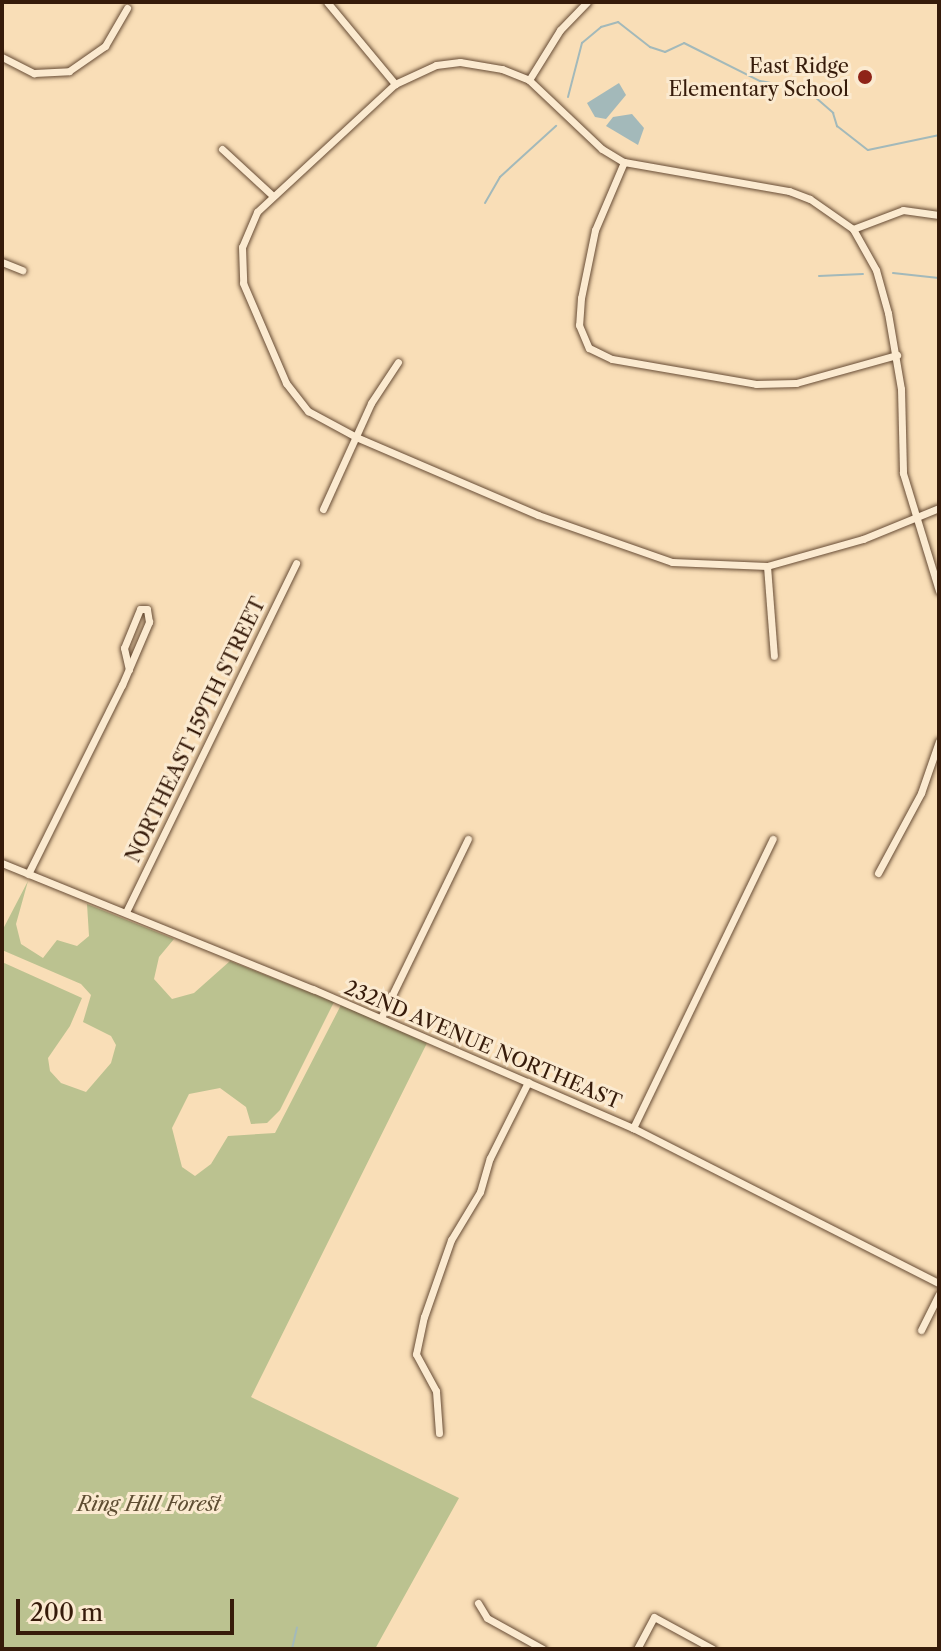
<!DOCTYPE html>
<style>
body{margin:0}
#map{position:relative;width:941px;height:1651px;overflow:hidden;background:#f9deb7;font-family:"Libre Caslon Text",serif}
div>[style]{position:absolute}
.green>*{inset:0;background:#bbc290}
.water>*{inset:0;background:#a3b9ba}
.stream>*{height:2px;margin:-1px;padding:0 1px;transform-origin:1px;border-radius:1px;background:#a3b9ba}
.roads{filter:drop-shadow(0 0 2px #674c35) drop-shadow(0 0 2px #674c35)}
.minor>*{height:7px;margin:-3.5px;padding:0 3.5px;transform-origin:3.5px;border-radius:3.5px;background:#fbead0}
.dots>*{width:22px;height:22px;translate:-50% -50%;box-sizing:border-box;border:4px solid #fbead0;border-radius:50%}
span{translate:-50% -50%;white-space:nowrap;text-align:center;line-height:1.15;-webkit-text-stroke:6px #fbead0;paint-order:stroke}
.poi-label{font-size:20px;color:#361b0a}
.right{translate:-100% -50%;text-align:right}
.street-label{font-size:20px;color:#361b0a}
.park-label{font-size:20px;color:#5e4d32;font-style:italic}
.frame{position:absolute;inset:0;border:4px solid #361b0a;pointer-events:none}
.scale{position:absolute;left:16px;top:1599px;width:218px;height:36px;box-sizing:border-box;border:4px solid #361b0a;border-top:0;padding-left:10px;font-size:24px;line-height:28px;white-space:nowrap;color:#361b0a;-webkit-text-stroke:6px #fbead0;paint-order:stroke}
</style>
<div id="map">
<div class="green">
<i style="clip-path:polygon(28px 881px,16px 924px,21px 944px,43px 958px,57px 940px,77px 946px,89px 936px,87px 904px,174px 939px,159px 957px,154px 979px,172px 999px,194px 993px,230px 961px,334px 1002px,280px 1110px,267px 1123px,251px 1124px,246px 1107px,220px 1088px,189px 1094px,172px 1128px,182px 1167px,195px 1176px,211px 1164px,228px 1136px,275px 1133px,341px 1005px,427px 1043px,251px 1397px,459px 1498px,375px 1649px,2px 1649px,2px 962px,82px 998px,70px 1026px,48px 1058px,50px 1071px,61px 1083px,86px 1092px,111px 1063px,116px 1045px,111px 1036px,83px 1022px,91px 995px,81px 984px,2px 950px,2px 931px)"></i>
</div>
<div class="water">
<i style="clip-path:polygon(619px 83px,626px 95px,606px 119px,595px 117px,587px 103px)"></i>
<i style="clip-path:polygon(632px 114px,644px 128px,638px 145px,606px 126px,613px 117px)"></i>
</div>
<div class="stream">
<i style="left:568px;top:97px;width:56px;rotate:-75.5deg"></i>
<i style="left:582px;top:43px;width:25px;rotate:-40deg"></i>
<i style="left:601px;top:27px;width:18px;rotate:-16deg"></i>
<i style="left:618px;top:22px;width:41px;rotate:38deg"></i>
<i style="left:650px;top:47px;width:16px;rotate:18deg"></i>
<i style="left:665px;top:52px;width:21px;rotate:-25deg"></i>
<i style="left:684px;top:43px;width:85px;rotate:26.6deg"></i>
<i style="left:760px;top:81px;width:48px;rotate:10.8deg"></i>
<i style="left:807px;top:90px;width:35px;rotate:41deg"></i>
<i style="left:833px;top:113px;width:14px;rotate:73deg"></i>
<i style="left:837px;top:126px;width:39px;rotate:38deg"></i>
<i style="left:868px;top:150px;width:73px;rotate:-11.9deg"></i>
<i style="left:485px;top:203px;width:30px;rotate:-60deg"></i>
<i style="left:500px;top:177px;width:76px;rotate:-42.3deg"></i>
<i style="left:893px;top:273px;width:46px;rotate:6.2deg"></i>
<i style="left:819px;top:276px;width:44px;rotate:-2.6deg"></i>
<i style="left:292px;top:1649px;width:22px;rotate:-77deg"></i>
</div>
<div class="roads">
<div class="minor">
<i style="left:327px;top:2px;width:107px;rotate:50.3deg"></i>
<i style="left:395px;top:84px;width:45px;rotate:-24.9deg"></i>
<i style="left:436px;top:65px;width:24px;rotate:-7deg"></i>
<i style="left:460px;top:62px;width:43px;rotate:9.5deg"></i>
<i style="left:502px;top:69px;width:29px;rotate:22deg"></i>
<i style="left:529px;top:80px;width:100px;rotate:43.4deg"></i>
<i style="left:602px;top:149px;width:26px;rotate:31deg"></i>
<i style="left:624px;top:162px;width:168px;rotate:10deg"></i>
<i style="left:789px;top:191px;width:22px;rotate:21deg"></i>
<i style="left:810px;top:199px;width:52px;rotate:34.9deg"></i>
<i style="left:853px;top:229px;width:47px;rotate:60.7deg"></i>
<i style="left:876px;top:270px;width:45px;rotate:74.4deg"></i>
<i style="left:888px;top:313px;width:77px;rotate:80.3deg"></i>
<i style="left:901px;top:389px;width:84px;rotate:88.6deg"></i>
<i style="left:903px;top:473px;width:123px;rotate:73deg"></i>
<i style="left:2px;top:57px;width:36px;rotate:27deg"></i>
<i style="left:34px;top:73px;width:35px;rotate:-3deg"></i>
<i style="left:69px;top:71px;width:44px;rotate:-34.8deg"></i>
<i style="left:105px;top:46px;width:44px;rotate:-59.9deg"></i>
<i style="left:529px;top:80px;width:59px;rotate:-58.2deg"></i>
<i style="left:560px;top:30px;width:39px;rotate:-46deg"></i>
<i style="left:395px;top:84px;width:188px;rotate:137.2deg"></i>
<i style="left:257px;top:212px;width:38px;rotate:113deg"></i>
<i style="left:242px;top:247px;width:36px;rotate:88deg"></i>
<i style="left:243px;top:283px;width:109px;rotate:66.7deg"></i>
<i style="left:286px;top:383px;width:36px;rotate:52deg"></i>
<i style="left:308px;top:411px;width:55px;rotate:28.4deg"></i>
<i style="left:356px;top:437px;width:198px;rotate:23.2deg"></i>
<i style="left:538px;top:515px;width:142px;rotate:19.3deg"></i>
<i style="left:672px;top:562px;width:95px;rotate:2.4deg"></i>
<i style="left:767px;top:566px;width:100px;rotate:-15.7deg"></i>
<i style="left:863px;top:539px;width:82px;rotate:-22.2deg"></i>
<i style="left:222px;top:149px;width:69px;rotate:42.7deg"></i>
<i style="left:624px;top:162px;width:74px;rotate:113.1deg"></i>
<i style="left:595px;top:230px;width:69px;rotate:101.6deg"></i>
<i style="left:581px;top:298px;width:27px;rotate:94deg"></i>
<i style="left:579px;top:325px;width:25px;rotate:67deg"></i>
<i style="left:589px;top:348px;width:25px;rotate:26deg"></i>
<i style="left:612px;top:359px;width:146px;rotate:9.8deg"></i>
<i style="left:756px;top:384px;width:40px;rotate:-1.4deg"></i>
<i style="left:796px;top:383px;width:105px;rotate:-15.5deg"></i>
<i style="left:853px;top:229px;width:53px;rotate:-20.8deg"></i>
<i style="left:903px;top:210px;width:36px;rotate:8deg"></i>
<i style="left:2px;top:262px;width:22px;rotate:22deg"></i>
<i style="left:323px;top:509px;width:116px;rotate:-65.6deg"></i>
<i style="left:371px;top:403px;width:49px;rotate:-56.6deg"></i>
<i style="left:767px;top:566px;width:90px;rotate:85.6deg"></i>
<i style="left:2px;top:863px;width:336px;rotate:22.1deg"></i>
<i style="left:313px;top:989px;width:349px;rotate:23.5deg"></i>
<i style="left:633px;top:1128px;width:343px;rotate:26.9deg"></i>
<i style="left:878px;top:873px;width:91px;rotate:-61.7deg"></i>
<i style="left:921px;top:793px;width:55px;rotate:-70.9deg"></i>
<i style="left:28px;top:874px;width:211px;rotate:-63.6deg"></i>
<i style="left:122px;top:685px;width:69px;rotate:-66.8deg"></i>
<i style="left:149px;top:622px;width:13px;rotate:-99deg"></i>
<i style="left:147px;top:609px;width:7px;rotate:180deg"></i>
<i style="left:140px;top:609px;width:42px;rotate:112.3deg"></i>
<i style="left:124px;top:648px;width:22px;rotate:77deg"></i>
<i style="left:126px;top:912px;width:388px;rotate:-64deg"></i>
<i style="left:381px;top:1018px;width:199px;rotate:-64.1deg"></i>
<i style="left:633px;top:1128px;width:321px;rotate:-64.2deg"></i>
<i style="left:921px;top:1330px;width:40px;rotate:-63.4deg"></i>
<i style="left:439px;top:1433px;width:42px;rotate:-94.1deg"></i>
<i style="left:436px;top:1391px;width:42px;rotate:-118.4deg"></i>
<i style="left:416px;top:1354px;width:38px;rotate:-78deg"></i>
<i style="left:424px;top:1317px;width:82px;rotate:-70.7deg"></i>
<i style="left:451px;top:1240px;width:56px;rotate:-58.9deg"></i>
<i style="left:480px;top:1192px;width:35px;rotate:-74deg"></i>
<i style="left:490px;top:1158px;width:85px;rotate:-63.4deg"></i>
<i style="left:478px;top:1603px;width:17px;rotate:59deg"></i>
<i style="left:487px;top:1618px;width:64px;rotate:29deg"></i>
<i style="left:637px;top:1649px;width:36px;rotate:-62deg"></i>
<i style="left:654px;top:1617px;width:67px;rotate:28.5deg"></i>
</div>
</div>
<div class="dots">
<i style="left:865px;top:77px;background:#8f2418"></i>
</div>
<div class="poi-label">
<span class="right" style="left:849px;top:78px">East Ridge<br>Elementary School</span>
</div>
<div class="street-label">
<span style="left:196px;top:730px;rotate:-64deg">NORTHEAST 159TH STREET</span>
<span style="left:483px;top:1045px;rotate:23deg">232ND AVENUE NORTHEAST</span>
</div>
<div class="park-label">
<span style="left:149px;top:1504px">Ring Hill Forest</span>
</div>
<div class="frame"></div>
<div class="scale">200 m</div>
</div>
